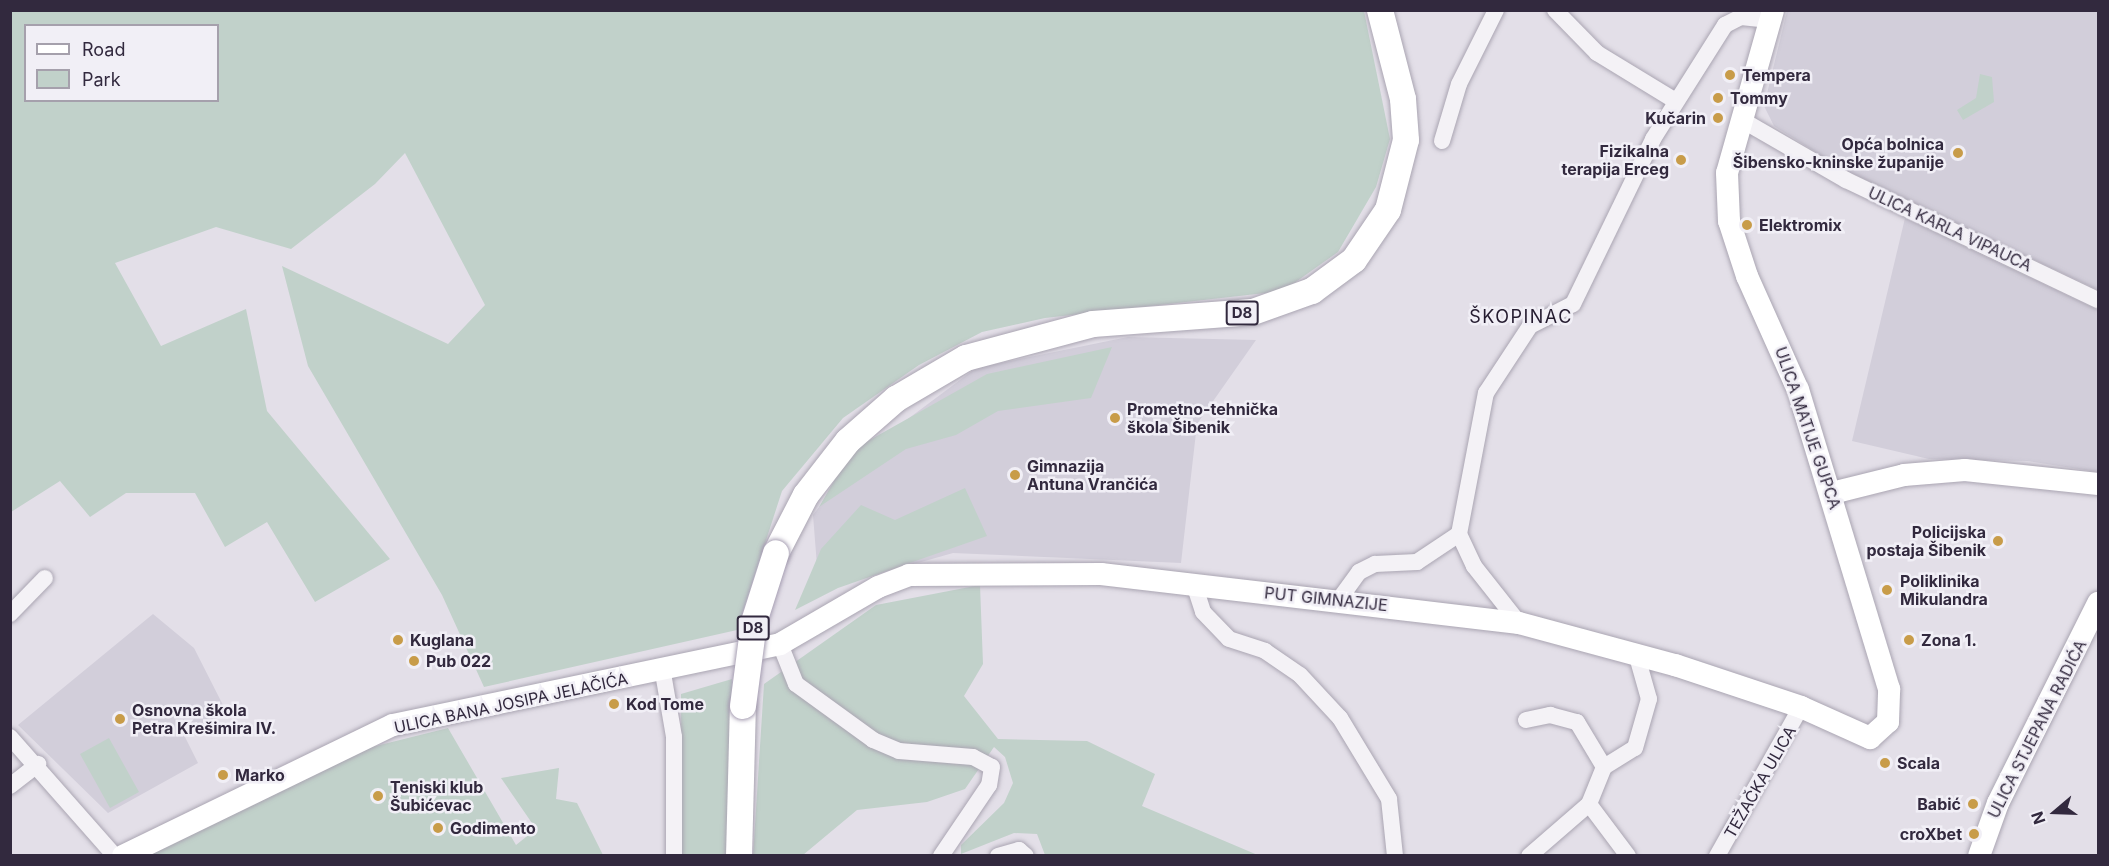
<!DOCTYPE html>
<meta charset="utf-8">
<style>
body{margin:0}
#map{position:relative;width:2109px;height:866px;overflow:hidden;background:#e3dfe8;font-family:Inter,sans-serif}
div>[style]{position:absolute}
.built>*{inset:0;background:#d2ceda}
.green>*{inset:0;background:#c1d1ca}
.roads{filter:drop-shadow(0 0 2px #aaa5b2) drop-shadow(0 0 2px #aaa5b2)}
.street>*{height:16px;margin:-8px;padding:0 8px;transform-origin:8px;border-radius:8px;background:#f4f2f6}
.secondary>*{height:22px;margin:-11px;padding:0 11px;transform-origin:11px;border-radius:11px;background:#fff}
.primary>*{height:26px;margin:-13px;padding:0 13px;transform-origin:13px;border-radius:13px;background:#fff}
.bridges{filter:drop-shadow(0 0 2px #a79fb3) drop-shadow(0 0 2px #a79fb3)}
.primary-bridge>*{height:26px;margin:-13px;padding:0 13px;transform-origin:13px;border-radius:13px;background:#fff}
.dots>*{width:16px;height:16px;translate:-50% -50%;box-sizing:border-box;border:3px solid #f1eff6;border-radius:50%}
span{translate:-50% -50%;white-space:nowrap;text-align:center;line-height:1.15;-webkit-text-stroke:5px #f1eff6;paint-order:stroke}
.shield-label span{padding:2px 4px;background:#f1eff6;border:2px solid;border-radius:4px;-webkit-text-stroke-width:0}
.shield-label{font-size:15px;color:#32293e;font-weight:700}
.poi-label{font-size:16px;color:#32293e;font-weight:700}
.left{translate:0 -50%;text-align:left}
.right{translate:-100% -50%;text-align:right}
.street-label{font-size:16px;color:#32293e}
.neighbourhood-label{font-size:18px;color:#241b2f;letter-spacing:1.5px}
.frame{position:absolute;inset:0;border:12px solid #32293e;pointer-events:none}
.legend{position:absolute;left:24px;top:24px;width:195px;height:78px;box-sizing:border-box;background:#f1eff6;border:2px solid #a5a0ac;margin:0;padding:8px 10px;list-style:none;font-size:18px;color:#32293e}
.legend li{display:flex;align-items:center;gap:12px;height:30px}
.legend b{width:30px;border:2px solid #a5a0ac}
.north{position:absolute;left:2025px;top:782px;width:60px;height:60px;-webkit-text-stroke:4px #f1eff6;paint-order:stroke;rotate:251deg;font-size:16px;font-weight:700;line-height:24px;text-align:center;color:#32293e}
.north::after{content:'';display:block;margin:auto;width:21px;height:27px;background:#32293e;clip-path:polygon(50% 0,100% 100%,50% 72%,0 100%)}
</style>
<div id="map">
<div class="built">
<i style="clip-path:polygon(1787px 11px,2098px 11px,2098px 290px,1843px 169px,1774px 126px,1764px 106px)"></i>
<i style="clip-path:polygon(1905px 218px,2098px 310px,2098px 472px,2028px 461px,1929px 459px,1852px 441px)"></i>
<i style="clip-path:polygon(1128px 337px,1256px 340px,1197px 424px,1181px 563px,953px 553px,819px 591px,813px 515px,857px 457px,976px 368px)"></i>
<i style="clip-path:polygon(153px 614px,194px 648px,227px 713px,184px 735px,198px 763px,108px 813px,18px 725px)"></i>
</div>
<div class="green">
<i style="clip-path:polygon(evenodd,11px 11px,1364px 11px,1390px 139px,1376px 187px,1338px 252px,1283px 291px,1045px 318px,982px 332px,919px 365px,843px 418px,782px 491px,737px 630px,484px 687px,442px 595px,308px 366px,282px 266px,448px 344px,485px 305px,405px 153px,375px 184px,291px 249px,216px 227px,115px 263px,161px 346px,246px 309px,267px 411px,390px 559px,315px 602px,267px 522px,225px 547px,195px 493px,126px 493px,90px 517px,60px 481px,11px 512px,11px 11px,26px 26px,218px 26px,218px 100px,26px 100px,26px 26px)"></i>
<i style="clip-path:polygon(1980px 74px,1992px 77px,1994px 102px,1963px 120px,1957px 110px,1976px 98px)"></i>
<i style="clip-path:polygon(1112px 347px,1091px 398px,998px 411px,956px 435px,906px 449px,819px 507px,852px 450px,987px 374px)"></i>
<i style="clip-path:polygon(965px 488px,987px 536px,838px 588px,795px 610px,821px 549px,861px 505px,895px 520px)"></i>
<i style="clip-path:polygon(980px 585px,983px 664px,964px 696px,998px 739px,1087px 741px,1155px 774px,1142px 806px,1260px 856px,1045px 855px,1037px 834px,1014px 833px,961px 854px,961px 845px,1004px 803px,1013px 783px,1005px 757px,994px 747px,965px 789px,927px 802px,857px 810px,803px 855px,753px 856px,764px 684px,876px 605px)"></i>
<i style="clip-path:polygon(732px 679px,728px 855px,682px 855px,681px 694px)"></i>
<i style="clip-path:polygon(448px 728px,516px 845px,536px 829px,501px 778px,559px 768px,556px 799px,577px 803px,603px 855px,142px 856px,372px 747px)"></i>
<i style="clip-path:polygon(109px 738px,139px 792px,110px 808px,80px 754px)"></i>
</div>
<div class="roads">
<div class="street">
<i style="left:1555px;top:10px;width:60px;rotate:45.7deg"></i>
<i style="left:1597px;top:53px;width:90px;rotate:31.4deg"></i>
<i style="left:1742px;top:120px;width:120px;rotate:30deg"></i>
<i style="left:1846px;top:180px;width:279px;rotate:25.5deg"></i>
<i style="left:1442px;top:141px;width:59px;rotate:-73.4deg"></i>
<i style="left:1459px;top:84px;width:83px;rotate:-63.4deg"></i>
<i style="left:1194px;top:584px;width:29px;rotate:72deg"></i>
<i style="left:1203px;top:612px;width:37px;rotate:46deg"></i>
<i style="left:1229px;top:639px;width:38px;rotate:18deg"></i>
<i style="left:1265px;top:651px;width:42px;rotate:34.4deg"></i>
<i style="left:1300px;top:675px;width:59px;rotate:47.1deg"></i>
<i style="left:1340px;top:718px;width:95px;rotate:58.8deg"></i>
<i style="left:1389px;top:799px;width:57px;rotate:84deg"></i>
<i style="left:1338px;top:601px;width:36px;rotate:-54deg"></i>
<i style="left:1359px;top:572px;width:18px;rotate:-27deg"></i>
<i style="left:1375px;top:564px;width:42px;rotate:-2.7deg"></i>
<i style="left:1417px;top:562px;width:50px;rotate:-33.7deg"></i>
<i style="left:10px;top:614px;width:50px;rotate:-45.8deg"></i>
<i style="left:1519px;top:623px;width:73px;rotate:-128.3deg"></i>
<i style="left:1474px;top:566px;width:35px;rotate:-115deg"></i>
<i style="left:1459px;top:534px;width:144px;rotate:-79.2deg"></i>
<i style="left:1486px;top:393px;width:80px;rotate:-56.7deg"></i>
<i style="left:1530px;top:326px;width:48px;rotate:-27.1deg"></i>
<i style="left:1573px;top:304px;width:183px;rotate:-64.1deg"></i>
<i style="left:1653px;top:139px;width:135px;rotate:-57.7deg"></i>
<i style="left:1725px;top:25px;width:18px;rotate:-27deg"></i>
<i style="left:1741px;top:17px;width:29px;rotate:6deg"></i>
<i style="left:780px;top:644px;width:43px;rotate:68.2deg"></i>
<i style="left:796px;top:684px;width:95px;rotate:36deg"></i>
<i style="left:873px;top:740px;width:28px;rotate:23deg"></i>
<i style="left:899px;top:751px;width:74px;rotate:4.6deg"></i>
<i style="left:973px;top:757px;width:21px;rotate:28deg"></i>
<i style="left:992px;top:767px;width:18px;rotate:99deg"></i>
<i style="left:989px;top:785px;width:86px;rotate:124.1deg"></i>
<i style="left:663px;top:673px;width:65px;rotate:80.2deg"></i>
<i style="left:674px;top:737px;width:119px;rotate:90deg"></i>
<i style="left:1526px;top:720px;width:25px;rotate:-12deg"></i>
<i style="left:1550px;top:715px;width:28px;rotate:15deg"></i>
<i style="left:1577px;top:722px;width:52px;rotate:59deg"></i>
<i style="left:10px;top:737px;width:159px;rotate:48.6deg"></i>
<i style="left:10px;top:786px;width:36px;rotate:-38deg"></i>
<i style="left:1589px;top:804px;width:65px;rotate:53.1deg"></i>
<i style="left:998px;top:856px;width:22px;rotate:-16deg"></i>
<i style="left:1019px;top:850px;width:9px;rotate:41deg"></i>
<i style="left:1529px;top:856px;width:79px;rotate:-40.9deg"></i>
<i style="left:1589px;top:804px;width:40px;rotate:-68deg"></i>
<i style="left:1604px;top:767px;width:36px;rotate:-32deg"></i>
<i style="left:1635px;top:748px;width:51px;rotate:-74.1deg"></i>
<i style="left:1649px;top:699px;width:48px;rotate:-105.8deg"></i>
<i style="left:1717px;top:856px;width:171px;rotate:-60.6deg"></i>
</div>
<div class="secondary">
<i style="left:1832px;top:493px;width:74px;rotate:-14deg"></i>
<i style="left:1904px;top:475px;width:61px;rotate:-4.7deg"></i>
<i style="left:1965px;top:470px;width:134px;rotate:6deg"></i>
<i style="left:123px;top:856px;width:300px;rotate:-25.9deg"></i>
<i style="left:393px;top:725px;width:395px;rotate:-11.8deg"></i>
<i style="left:780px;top:644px;width:113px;rotate:-30.2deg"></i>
<i style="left:878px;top:587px;width:33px;rotate:-21deg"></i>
<i style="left:909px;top:575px;width:192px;rotate:-0.3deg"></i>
<i style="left:1101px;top:574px;width:421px;rotate:6.7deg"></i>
<i style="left:1519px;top:623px;width:162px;rotate:15.1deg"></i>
<i style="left:1675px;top:665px;width:133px;rotate:18.4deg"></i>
<i style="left:1801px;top:707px;width:76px;rotate:24.2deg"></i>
<i style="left:1870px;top:738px;width:24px;rotate:-42deg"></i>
<i style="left:1888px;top:722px;width:33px;rotate:-88deg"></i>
<i style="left:1889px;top:689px;width:313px;rotate:-106.9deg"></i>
<i style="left:1798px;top:390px;width:125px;rotate:-114.1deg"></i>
<i style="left:1747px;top:276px;width:58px;rotate:-108.1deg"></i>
<i style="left:1729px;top:221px;width:48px;rotate:-92.4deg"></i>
<i style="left:1727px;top:173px;width:169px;rotate:-74.2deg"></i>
<i style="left:1979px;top:856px;width:56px;rotate:-70.3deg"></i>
<i style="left:1998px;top:803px;width:224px;rotate:-63.4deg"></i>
</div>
<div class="primary">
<i style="left:776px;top:553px;width:65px;rotate:-62.7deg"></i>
<i style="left:806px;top:495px;width:68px;rotate:-52.1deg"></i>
<i style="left:848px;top:441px;width:64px;rotate:-41.2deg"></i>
<i style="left:896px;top:399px;width:81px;rotate:-30.4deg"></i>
<i style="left:966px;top:358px;width:131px;rotate:-15deg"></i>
<i style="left:1093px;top:324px;width:160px;rotate:-4.3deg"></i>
<i style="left:1253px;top:312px;width:63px;rotate:-19.6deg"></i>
<i style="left:1312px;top:291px;width:52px;rotate:-36.4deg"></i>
<i style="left:1354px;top:260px;width:60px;rotate:-55.8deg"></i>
<i style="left:1388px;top:210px;width:72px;rotate:-75.6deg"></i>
<i style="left:1406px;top:140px;width:41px;rotate:-94.2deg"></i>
<i style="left:1403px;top:99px;width:92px;rotate:-104.5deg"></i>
<i style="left:739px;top:856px;width:150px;rotate:-88.5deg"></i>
</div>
</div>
<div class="bridges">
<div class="primary-bridge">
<i style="left:743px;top:706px;width:85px;rotate:-82.5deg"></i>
<i style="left:754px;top:622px;width:72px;rotate:-72.3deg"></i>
</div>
</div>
<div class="dots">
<i style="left:1730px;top:75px;background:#c89c49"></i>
<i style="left:1718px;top:98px;background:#c89c49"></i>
<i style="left:1718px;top:118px;background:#c89c49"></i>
<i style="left:1958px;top:153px;background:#c89c49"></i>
<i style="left:1681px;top:160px;background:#c89c49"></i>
<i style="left:1747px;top:225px;background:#c89c49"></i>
<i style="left:1115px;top:418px;background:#c89c49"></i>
<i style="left:1015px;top:475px;background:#c89c49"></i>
<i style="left:1998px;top:541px;background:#c89c49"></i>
<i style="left:1887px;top:590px;background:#c89c49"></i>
<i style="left:398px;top:640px;background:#c89c49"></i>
<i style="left:1909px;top:640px;background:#c89c49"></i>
<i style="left:414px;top:661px;background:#c89c49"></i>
<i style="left:614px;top:704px;background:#c89c49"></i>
<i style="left:120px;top:719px;background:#c89c49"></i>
<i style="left:1885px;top:763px;background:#c89c49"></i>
<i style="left:223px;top:775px;background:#c89c49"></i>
<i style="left:378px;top:796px;background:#c89c49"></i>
<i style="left:1973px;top:804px;background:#c89c49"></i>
<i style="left:438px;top:828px;background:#c89c49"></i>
<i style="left:1974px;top:834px;background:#c89c49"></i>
</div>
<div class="shield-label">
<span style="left:1242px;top:313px">D8</span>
<span style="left:753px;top:628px">D8</span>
</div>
<div class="poi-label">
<span class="left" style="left:1742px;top:75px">Tempera</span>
<span class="left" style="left:1730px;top:98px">Tommy</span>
<span class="right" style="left:1706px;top:118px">Kučarin</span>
<span class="right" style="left:1944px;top:153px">Opća bolnica<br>Šibensko-kninske županije</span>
<span class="right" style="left:1669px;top:160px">Fizikalna<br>terapija Erceg</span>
<span class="left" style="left:1759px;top:225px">Elektromix</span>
<span class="left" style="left:1127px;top:418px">Prometno-tehnička<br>škola Šibenik</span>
<span class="left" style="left:1027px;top:475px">Gimnazija<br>Antuna Vrančića</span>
<span class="right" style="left:1986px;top:541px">Policijska<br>postaja Šibenik</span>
<span class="left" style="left:1900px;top:590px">Poliklinika<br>Mikulandra</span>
<span class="left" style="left:410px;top:640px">Kuglana</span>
<span class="left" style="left:1921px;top:640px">Zona 1.</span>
<span class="left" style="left:426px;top:661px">Pub 022</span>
<span class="left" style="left:626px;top:704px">Kod Tome</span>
<span class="left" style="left:132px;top:719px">Osnovna škola<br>Petra Krešimira IV.</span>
<span class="left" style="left:1897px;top:763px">Scala</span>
<span class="left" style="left:235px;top:775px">Marko</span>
<span class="left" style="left:390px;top:796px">Teniski klub<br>Šubićevac</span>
<span class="right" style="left:1961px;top:804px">Babić</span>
<span class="left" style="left:450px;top:828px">Godimento</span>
<span class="right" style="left:1962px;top:834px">croXbet</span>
</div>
<div class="street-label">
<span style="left:1950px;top:229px;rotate:25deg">ULICA KARLA VIPAUCA</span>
<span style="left:1808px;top:428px;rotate:71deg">ULICA MATIJE GUPCA</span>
<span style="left:1326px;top:599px;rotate:6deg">PUT GIMNAZIJE</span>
<span style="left:511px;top:703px;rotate:-12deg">ULICA BANA JOSIPA JELAČIĆA</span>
<span style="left:2037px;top:729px;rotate:-63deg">ULICA STJEPANA RADIĆA</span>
<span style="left:1760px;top:782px;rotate:-60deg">TEŽAČKA ULICA</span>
</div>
<div class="neighbourhood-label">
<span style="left:1521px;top:317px">ŠKOPINAC</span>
</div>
<div class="frame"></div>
<ul class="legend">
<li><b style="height:8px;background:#fff"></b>Road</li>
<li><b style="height:16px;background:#c1d1ca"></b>Park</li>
</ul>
<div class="north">N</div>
</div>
